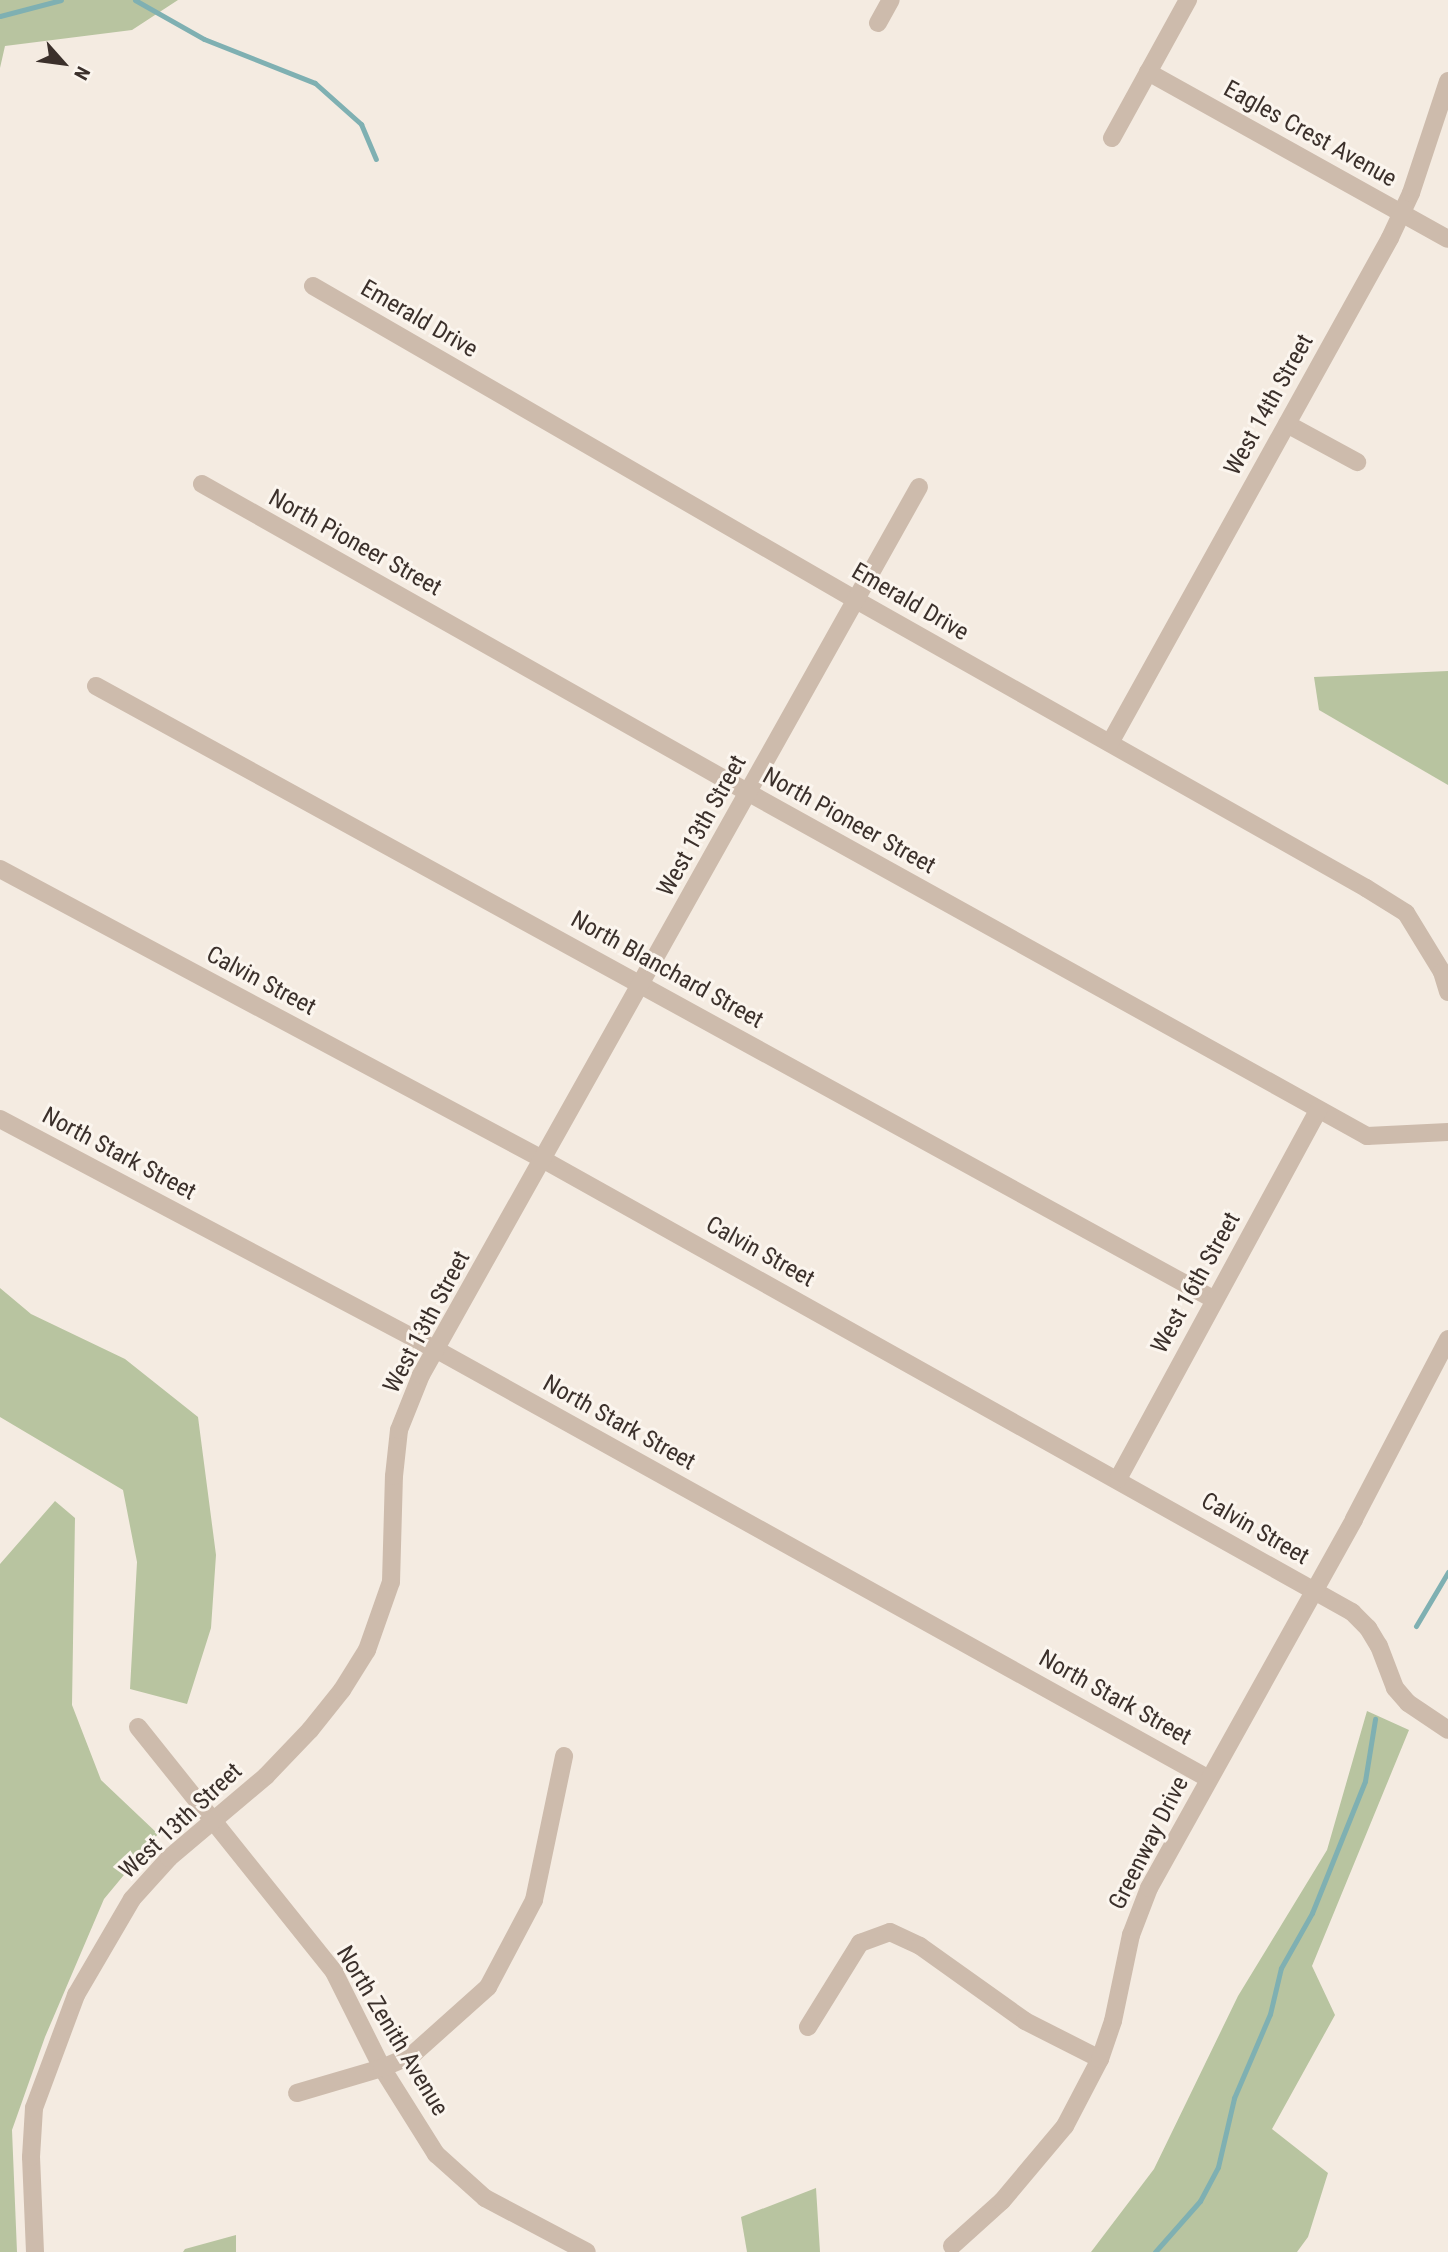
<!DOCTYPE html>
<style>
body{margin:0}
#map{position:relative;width:1448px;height:2252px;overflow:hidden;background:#f4ebe1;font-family:"Roboto Condensed",sans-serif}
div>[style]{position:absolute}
.green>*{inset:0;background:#b8c4a0}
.stream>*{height:5px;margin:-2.5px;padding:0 2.5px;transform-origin:2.5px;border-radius:2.5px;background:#7fb0b2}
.minor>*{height:18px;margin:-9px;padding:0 9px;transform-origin:9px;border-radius:9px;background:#cdbbac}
span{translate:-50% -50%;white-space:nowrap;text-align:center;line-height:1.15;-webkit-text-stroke:6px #fbf5ee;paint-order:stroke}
.street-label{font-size:24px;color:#3b302b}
.north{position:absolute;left:28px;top:28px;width:70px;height:70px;-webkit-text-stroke:5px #fbf5ee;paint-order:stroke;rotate:118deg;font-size:19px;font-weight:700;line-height:28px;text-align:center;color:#3b302b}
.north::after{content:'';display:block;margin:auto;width:24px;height:32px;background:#3b302b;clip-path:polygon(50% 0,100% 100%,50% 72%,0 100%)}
</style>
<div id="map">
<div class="green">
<i style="clip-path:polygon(0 0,178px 0,132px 30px,5px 46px,0 68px)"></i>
<i style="clip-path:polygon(1448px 671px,1448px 785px,1319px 710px,1314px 677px)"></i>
<i style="clip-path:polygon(0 1288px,31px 1314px,125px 1359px,198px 1417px,216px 1555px,211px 1628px,187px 1704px,130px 1689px,137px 1562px,123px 1490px,0 1417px)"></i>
<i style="clip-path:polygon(55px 1501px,75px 1518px,72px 1705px,101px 1780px,158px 1834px,104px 1899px,45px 2037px,12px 2130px,17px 2252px,0 2252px,0 1564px)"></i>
<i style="clip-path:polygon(1367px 1711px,1409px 1730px,1312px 1966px,1335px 2015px,1272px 2129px,1328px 2173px,1308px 2237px,1297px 2252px,1091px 2252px,1154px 2169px,1238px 1996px,1327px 1850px)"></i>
<i style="clip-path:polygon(816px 2188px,820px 2252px,747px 2252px,741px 2217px)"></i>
<i style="clip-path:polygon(236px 2235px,236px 2252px,183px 2252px,185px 2249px)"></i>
</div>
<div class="stream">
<i style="left:135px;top:0;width:79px;rotate:29.5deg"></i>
<i style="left:204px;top:39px;width:119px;rotate:21.6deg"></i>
<i style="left:315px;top:83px;width:62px;rotate:41.7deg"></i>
<i style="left:361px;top:124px;width:38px;rotate:67deg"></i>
<i style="left:0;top:16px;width:63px;rotate:-14.7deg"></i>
<i style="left:1416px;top:1626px;width:63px;rotate:-59.3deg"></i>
<i style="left:1155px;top:2252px;width:68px;rotate:-48.6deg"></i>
<i style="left:1200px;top:2201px;width:38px;rotate:-62deg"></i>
<i style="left:1218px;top:2167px;width:71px;rotate:-76.9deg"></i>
<i style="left:1234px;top:2098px;width:91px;rotate:-66.8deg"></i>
<i style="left:1270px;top:2014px;width:47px;rotate:-76.6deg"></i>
<i style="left:1281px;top:1968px;width:63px;rotate:-60.6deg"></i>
<i style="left:1312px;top:1913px;width:142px;rotate:-68.1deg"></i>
<i style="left:1365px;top:1781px;width:63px;rotate:-80.8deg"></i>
</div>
<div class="minor">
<i style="left:878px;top:23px;width:26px;rotate:-61deg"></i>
<i style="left:1148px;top:72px;width:343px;rotate:29.1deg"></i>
<i style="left:1112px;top:138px;width:158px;rotate:-61.2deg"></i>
<i style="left:313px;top:286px;width:627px;rotate:30.04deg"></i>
<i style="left:856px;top:600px;width:586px;rotate:29.45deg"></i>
<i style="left:1366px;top:888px;width:47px;rotate:32deg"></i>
<i style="left:1406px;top:913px;width:69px;rotate:58.6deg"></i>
<i style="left:1442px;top:972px;width:21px;rotate:73deg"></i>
<i style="left:1287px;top:424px;width:80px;rotate:28.5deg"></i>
<i style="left:202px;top:484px;width:628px;rotate:29.46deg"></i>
<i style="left:749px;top:793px;width:707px;rotate:29.03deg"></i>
<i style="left:1367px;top:1136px;width:81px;rotate:-2.8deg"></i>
<i style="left:96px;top:686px;width:1274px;rotate:28.76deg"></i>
<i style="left:1110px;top:743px;width:577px;rotate:-60.99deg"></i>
<i style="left:1390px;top:238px;width:50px;rotate:-65deg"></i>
<i style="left:1411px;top:193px;width:118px;rotate:-71.7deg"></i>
<i style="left:0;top:869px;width:617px;rotate:28.14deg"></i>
<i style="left:544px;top:1160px;width:926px;rotate:29.22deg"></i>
<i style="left:1352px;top:1612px;width:23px;rotate:45deg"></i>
<i style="left:1368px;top:1628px;width:21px;rotate:59deg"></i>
<i style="left:1379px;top:1646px;width:45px;rotate:69.1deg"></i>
<i style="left:1395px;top:1688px;width:20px;rotate:49deg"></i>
<i style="left:1408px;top:1703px;width:48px;rotate:34deg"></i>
<i style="left:0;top:1119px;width:494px;rotate:27.9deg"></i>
<i style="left:437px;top:1350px;width:883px;rotate:29.06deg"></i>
<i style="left:1118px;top:1479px;width:420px;rotate:-61.5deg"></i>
<i style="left:138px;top:1727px;width:314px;rotate:51.3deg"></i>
<i style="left:334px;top:1972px;width:107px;rotate:63.4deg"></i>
<i style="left:382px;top:2068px;width:102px;rotate:57.9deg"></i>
<i style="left:436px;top:2154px;width:66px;rotate:41.9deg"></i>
<i style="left:485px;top:2198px;width:115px;rotate:27.9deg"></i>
<i style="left:808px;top:2027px;width:99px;rotate:-58.2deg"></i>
<i style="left:860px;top:1943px;width:32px;rotate:-20deg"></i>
<i style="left:890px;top:1932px;width:33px;rotate:25deg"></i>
<i style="left:920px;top:1946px;width:129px;rotate:35.5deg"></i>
<i style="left:1025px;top:2021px;width:84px;rotate:26.9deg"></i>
<i style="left:297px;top:2093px;width:89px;rotate:-16.4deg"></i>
<i style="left:382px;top:2068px;width:33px;rotate:-23deg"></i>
<i style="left:412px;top:2055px;width:102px;rotate:-41.8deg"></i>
<i style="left:488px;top:1987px;width:98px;rotate:-62.1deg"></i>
<i style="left:534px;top:1900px;width:147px;rotate:-78.2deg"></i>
<i style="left:952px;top:2246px;width:67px;rotate:-42deg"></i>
<i style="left:1002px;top:2201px;width:98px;rotate:-50deg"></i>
<i style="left:1065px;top:2126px;width:76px;rotate:-62.4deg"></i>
<i style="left:1100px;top:2059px;width:40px;rotate:-71.1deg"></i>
<i style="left:1113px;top:2021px;width:88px;rotate:-78.2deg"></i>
<i style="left:1131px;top:1935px;width:50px;rotate:-69deg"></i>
<i style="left:1149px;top:1888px;width:422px;rotate:-60.9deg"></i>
<i style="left:1354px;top:1519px;width:203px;rotate:-62.4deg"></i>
<i style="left:35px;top:2252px;width:95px;rotate:-92.4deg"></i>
<i style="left:31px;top:2157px;width:49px;rotate:-86.5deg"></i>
<i style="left:34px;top:2108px;width:121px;rotate:-69.6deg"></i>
<i style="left:76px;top:1995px;width:111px;rotate:-59.7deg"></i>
<i style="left:132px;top:1899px;width:55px;rotate:-47.9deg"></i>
<i style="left:169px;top:1858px;width:127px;rotate:-40.2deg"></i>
<i style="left:266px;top:1776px;width:64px;rotate:-46.3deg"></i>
<i style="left:310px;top:1730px;width:51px;rotate:-51.3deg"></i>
<i style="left:342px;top:1690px;width:47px;rotate:-58deg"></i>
<i style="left:367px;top:1650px;width:72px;rotate:-70.6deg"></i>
<i style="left:391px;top:1582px;width:106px;rotate:-88.4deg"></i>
<i style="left:394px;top:1476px;width:46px;rotate:-83.8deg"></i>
<i style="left:399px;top:1430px;width:59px;rotate:-68.2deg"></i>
<i style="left:421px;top:1375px;width:1018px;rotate:-60.72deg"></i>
</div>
<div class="street-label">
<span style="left:1310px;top:134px;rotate:29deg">Eagles Crest Avenue</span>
<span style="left:419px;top:319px;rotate:30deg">Emerald Drive</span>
<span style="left:1269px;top:405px;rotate:-61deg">West 14th Street</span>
<span style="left:355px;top:543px;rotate:29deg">North Pioneer Street</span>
<span style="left:910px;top:602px;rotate:30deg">Emerald Drive</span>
<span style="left:849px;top:821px;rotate:29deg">North Pioneer Street</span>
<span style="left:702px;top:826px;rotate:-61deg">West 13th Street</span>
<span style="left:667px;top:970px;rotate:29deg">North Blanchard Street</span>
<span style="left:261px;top:981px;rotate:28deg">Calvin Street</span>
<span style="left:119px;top:1154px;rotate:28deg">North Stark Street</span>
<span style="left:760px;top:1252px;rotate:29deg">Calvin Street</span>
<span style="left:1196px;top:1283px;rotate:-61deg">West 16th Street</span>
<span style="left:427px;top:1322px;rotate:-62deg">West 13th Street</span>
<span style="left:619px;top:1423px;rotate:29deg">North Stark Street</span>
<span style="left:1255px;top:1529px;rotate:30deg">Calvin Street</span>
<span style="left:1115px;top:1698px;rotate:29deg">North Stark Street</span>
<span style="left:181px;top:1821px;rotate:-43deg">West 13th Street</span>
<span style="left:1149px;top:1843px;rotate:-63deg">Greenway Drive</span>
<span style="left:392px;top:2031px;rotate:59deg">North Zenith Avenue</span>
</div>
<div class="north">N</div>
</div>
